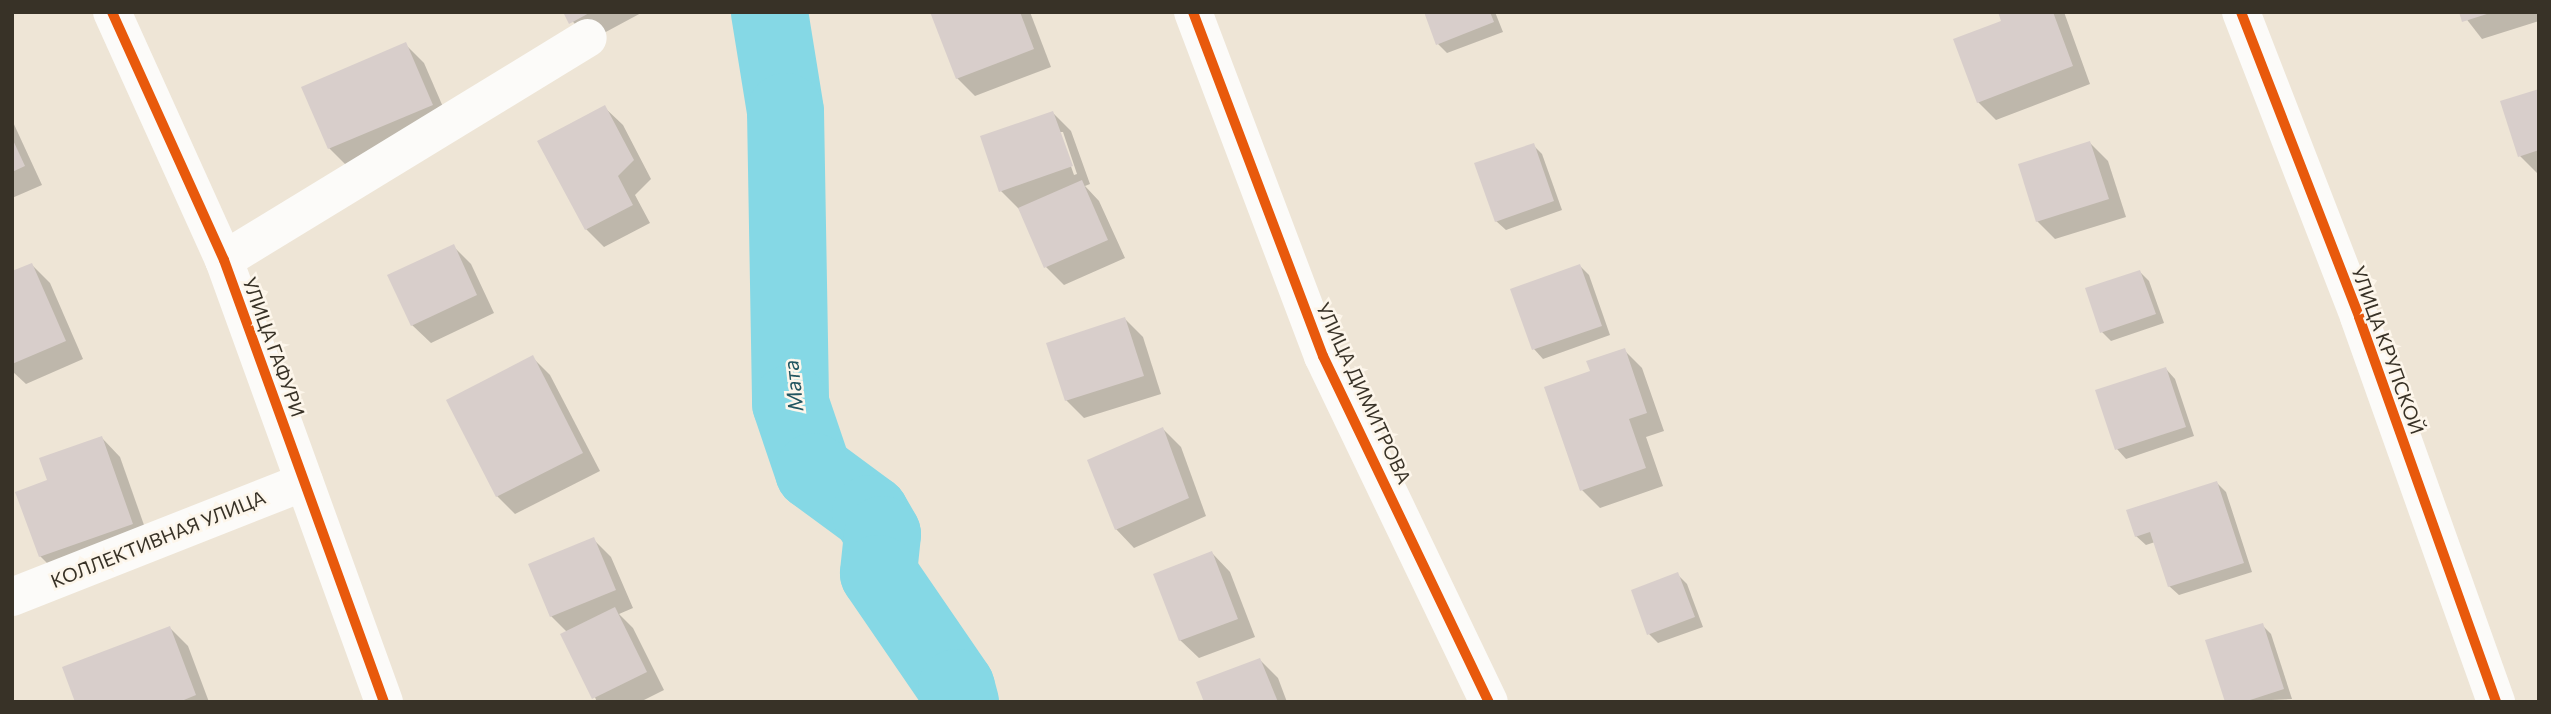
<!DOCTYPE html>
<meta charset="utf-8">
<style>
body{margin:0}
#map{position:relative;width:2551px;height:714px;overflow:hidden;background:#eee5d6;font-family:Commissioner,sans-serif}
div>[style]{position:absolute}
.shadow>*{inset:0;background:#0003}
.river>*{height:77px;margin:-38.5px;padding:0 38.5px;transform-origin:38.5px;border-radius:38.5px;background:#85d8e5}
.building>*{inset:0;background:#d8cecb}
.minor>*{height:38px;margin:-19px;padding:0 19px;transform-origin:19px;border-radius:19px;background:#fcfbf9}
.cycleway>*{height:10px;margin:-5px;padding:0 5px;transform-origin:5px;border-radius:5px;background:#e8590c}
span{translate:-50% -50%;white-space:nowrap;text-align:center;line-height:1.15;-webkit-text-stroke:5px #fdf6eb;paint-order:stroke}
.street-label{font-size:19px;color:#383227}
.water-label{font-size:21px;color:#215560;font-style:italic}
.frame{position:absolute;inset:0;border:14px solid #383227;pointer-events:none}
</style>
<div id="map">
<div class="shadow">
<i style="clip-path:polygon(565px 12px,643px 12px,589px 41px)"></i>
<i style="clip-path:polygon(932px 12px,1030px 12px,1051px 67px,975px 96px,957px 78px)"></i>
<i style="clip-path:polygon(1425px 12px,1495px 12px,1503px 32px,1447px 53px,1438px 44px)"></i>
<i style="clip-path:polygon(1999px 12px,2064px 12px,2090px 84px,1996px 120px,1978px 102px,2003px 22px)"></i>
<i style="clip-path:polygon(2461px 12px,2539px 12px,2539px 21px,2482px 39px)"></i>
<i style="clip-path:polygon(406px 45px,424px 63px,450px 123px,347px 166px,329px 148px)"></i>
<i style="clip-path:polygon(2539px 90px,2539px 173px,2538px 174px,2520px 156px)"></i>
<i style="clip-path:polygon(604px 107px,623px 125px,651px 179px,635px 195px,650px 223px,604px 247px,586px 229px)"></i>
<i style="clip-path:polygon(evenodd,1053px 113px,1071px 131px,1090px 184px,1085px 186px,1099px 201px,1125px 258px,1064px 285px,1046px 267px,1019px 209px,1001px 191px,1053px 113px,1059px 132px,1063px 132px,1077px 174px,1074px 175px,1059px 132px)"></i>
<i style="clip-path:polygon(12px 120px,42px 185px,12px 198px)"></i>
<i style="clip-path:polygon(2090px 143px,2108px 161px,2126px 217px,2055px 239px,2037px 221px)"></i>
<i style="clip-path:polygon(1533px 145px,1542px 154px,1562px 210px,1506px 230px,1496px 221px)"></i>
<i style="clip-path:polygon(453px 246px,471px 264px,494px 313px,431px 343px,412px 325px)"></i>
<i style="clip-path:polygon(32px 265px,50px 283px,83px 359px,26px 384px,12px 371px,12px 273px)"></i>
<i style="clip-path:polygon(1580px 266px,1589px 275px,1610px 335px,1543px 359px,1534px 349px)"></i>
<i style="clip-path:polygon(2140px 272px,2149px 281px,2164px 323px,2111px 341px,2102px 332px)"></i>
<i style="clip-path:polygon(1125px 319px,1143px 337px,1161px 394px,1084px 418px,1066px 400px)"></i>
<i style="clip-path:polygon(1624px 350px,1642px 368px,1664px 431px,1646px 437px,1663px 486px,1600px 508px,1582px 490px,1592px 372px)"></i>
<i style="clip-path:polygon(532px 357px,550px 375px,600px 471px,515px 514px,497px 496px,448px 400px)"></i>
<i style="clip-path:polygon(2166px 369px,2175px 379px,2194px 436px,2126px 459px,2117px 449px)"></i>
<i style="clip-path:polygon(1163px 429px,1181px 447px,1206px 516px,1134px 548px,1116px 529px,1089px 461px)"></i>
<i style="clip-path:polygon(102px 438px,120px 457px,150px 542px,58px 574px,40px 556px,50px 481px)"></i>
<i style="clip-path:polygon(2217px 483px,2226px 492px,2252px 572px,2179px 595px,2169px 586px,2155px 542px,2146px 545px,2136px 536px)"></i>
<i style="clip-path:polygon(593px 539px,611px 557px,633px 608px,619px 614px,633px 628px,664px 690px,640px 702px,597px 702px,567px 632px,551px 616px)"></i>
<i style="clip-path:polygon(1212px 553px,1230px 572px,1255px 637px,1199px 658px,1180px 640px)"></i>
<i style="clip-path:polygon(1678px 575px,1687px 584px,1703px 627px,1658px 643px,1649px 634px)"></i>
<i style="clip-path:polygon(2262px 625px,2271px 634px,2292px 699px,2227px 702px)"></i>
<i style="clip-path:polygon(170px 628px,188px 646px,209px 702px,77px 702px)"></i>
<i style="clip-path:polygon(1260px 660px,1278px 678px,1287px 702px,1206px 702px)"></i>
</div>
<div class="river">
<i style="left:769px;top:12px;width:100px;rotate:80.8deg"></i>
<i style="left:785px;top:111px;width:292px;rotate:89deg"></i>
<i style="left:790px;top:403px;width:72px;rotate:71.3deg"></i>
<i style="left:813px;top:471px;width:71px;rotate:36.4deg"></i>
<i style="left:870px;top:513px;width:24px;rotate:60deg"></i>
<i style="left:882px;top:534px;width:39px;rotate:96deg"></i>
<i style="left:878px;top:573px;width:138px;rotate:55.6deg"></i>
<i style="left:956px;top:687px;width:16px;rotate:75deg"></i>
</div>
<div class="building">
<i style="clip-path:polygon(563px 12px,591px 12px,569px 24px)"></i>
<i style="clip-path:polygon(930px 12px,1020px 12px,1034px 49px,956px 79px)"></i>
<i style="clip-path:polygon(1424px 12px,1490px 12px,1494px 22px,1436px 45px)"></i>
<i style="clip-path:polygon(1998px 12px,2053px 12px,2073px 66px,1977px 103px,1953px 39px,2001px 21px)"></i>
<i style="clip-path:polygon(2459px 12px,2490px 12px,2490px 13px,2462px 22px)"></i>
<i style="clip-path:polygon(406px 42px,433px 105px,328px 149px,301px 87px)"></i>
<i style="clip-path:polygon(2539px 89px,2539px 150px,2518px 157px,2500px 101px)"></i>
<i style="clip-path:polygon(605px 105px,634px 160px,618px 176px,633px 205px,585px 230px,537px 141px)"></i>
<i style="clip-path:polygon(1053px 111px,1073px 166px,999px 192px,980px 136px)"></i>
<i style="clip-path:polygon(12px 138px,25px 166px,12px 172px)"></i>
<i style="clip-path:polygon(2090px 141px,2109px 199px,2036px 222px,2018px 164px)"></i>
<i style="clip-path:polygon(1534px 143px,1554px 201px,1495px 222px,1474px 163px)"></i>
<i style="clip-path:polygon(1082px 180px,1108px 240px,1044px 268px,1018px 208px)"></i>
<i style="clip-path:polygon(454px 244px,477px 295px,411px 326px,387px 275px)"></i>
<i style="clip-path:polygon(32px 263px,66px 341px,12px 364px,12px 271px)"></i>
<i style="clip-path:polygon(1580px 264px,1602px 326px,1532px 350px,1510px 289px)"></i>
<i style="clip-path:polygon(2140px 270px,2156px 314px,2100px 333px,2085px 288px)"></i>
<i style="clip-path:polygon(1125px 317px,1144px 376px,1065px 401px,1046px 343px)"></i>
<i style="clip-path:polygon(1625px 348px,1647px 413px,1629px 419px,1646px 468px,1580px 491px,1544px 387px,1590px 371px,1586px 361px)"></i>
<i style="clip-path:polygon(533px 355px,583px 453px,496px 497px,446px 400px)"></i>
<i style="clip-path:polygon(2166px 367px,2186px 427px,2115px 450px,2095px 390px)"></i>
<i style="clip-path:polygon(1163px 427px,1189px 498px,1115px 530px,1087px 460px)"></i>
<i style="clip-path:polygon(102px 436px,133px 524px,39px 557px,15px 492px,47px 480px,39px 458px)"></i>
<i style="clip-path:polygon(2217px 481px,2244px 563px,2168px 587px,2150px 532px,2135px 537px,2126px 510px)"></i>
<i style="clip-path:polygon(594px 537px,616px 590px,550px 617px,528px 564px)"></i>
<i style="clip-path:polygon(1212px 551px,1238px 619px,1179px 641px,1153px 574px)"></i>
<i style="clip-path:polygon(1678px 572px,1695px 617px,1647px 635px,1631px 590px)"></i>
<i style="clip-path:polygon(615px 607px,647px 672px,592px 699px,560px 634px)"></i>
<i style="clip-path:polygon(2263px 623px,2284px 689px,2244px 702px,2225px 702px,2205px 640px)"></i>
<i style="clip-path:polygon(170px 626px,196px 695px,179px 702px,75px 702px,62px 667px)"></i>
<i style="clip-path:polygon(1260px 658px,1278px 702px,1204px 702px,1196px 682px)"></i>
</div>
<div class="minor">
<i style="left:112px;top:12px;width:272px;rotate:65.7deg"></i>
<i style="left:224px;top:260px;width:470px;rotate:70.1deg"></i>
<i style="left:1193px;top:12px;width:368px;rotate:69.3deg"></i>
<i style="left:1323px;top:356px;width:384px;rotate:64.4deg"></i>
<i style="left:2241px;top:12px;width:327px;rotate:68.8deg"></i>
<i style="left:2359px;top:317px;width:409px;rotate:70.4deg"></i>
<i style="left:224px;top:260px;width:426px;rotate:-31.4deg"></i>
<i style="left:12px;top:597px;width:314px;rotate:-21.5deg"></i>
</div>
<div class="cycleway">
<i style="left:112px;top:12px;width:272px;rotate:65.7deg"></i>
<i style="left:224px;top:260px;width:470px;rotate:70.1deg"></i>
<i style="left:1193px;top:12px;width:368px;rotate:69.3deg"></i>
<i style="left:1323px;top:356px;width:384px;rotate:64.4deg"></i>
<i style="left:2241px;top:12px;width:327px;rotate:68.8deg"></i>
<i style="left:2359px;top:317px;width:409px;rotate:70.4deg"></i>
</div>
<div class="street-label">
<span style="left:274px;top:347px;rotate:70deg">УЛИЦА ГАФУРИ</span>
<span style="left:2388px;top:350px;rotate:70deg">УЛИЦА КРУПСКОЙ</span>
<span style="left:1364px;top:393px;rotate:65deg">УЛИЦА ДИМИТРОВА</span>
<span style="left:158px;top:539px;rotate:-22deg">КОЛЛЕКТИВНАЯ УЛИЦА</span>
</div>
<div class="water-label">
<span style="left:793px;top:386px;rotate:-96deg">Мата</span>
</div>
<div class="frame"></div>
</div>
